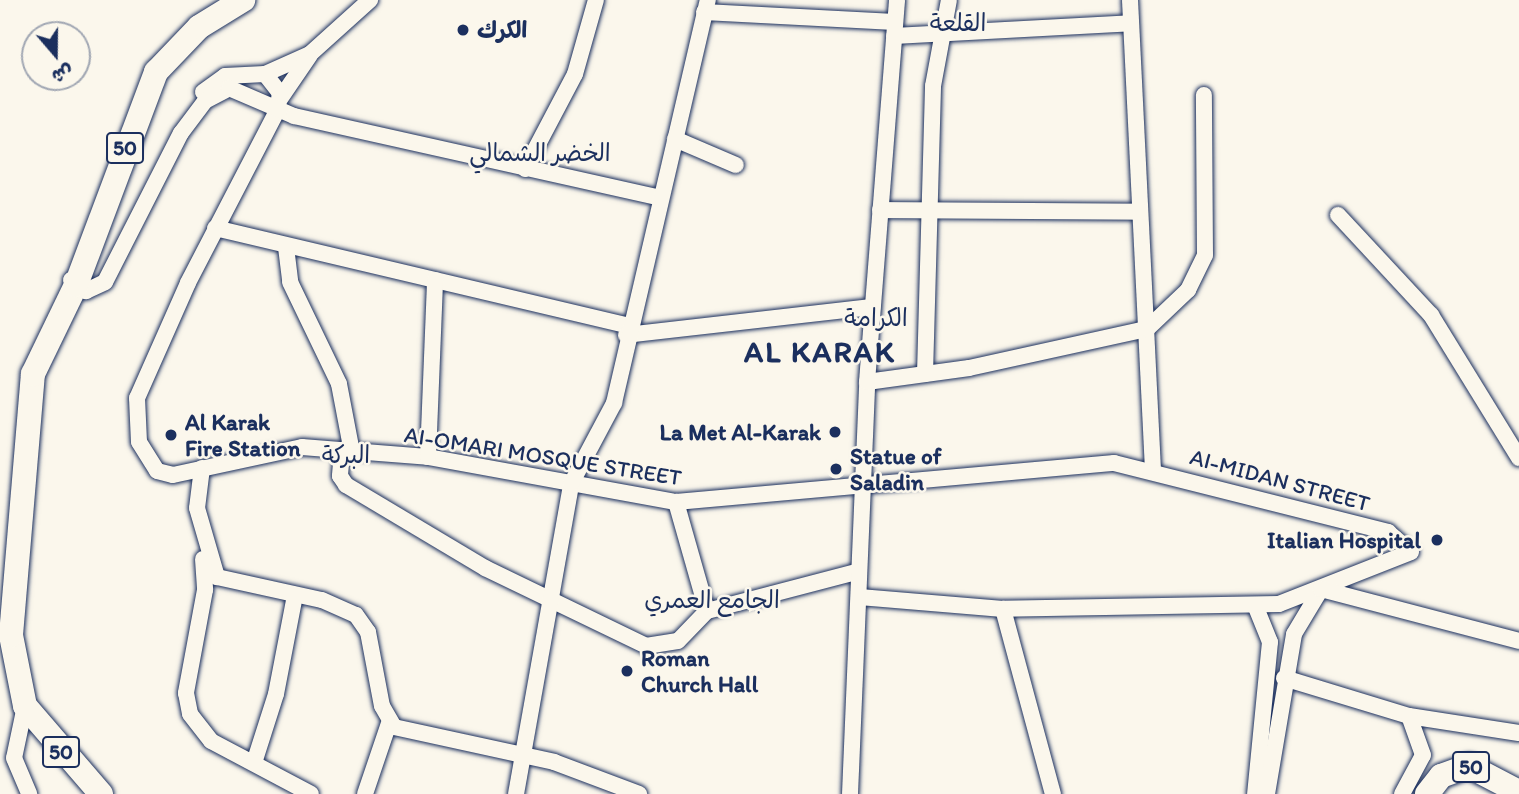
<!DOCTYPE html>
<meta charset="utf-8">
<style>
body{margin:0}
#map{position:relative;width:1519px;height:794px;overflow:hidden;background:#fbf7ec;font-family:Itim,"Playpen Sans Arabic",sans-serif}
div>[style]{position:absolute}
.roads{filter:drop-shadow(0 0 2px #1b2f5e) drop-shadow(0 0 2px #1b2f5e)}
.minor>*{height:16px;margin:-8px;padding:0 8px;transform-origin:8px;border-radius:8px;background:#fbf7ec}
.primary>*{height:24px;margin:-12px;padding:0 12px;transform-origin:12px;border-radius:12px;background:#fbf7ec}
.dots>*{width:19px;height:19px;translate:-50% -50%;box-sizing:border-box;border:4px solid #fbf7ec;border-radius:50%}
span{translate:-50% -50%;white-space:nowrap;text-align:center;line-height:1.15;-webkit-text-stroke:5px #fbf7ec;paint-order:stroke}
.shield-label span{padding:2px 5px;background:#fbf7ec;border:2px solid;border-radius:5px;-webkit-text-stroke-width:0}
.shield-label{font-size:21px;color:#1b2f5e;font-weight:700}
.poi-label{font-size:23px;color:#1b2f5e;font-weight:700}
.left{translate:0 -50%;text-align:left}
.right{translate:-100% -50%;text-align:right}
.street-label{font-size:23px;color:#1b2f5e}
.neighbourhood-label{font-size:24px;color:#1b2f5e}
.district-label{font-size:30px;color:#1b2f5e;font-weight:700;letter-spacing:2px}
.north{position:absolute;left:21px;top:21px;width:70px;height:70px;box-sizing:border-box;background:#fbf7ec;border:2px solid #a1a7b3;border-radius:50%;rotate:160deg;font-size:19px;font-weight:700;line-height:28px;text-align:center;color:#1b2f5e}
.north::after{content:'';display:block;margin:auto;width:24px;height:32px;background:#1b2f5e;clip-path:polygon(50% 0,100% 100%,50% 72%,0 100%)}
</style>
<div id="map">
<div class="roads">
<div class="minor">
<i style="left:1130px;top:0;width:471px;rotate:87.2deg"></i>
<i style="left:704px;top:12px;width:191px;rotate:3deg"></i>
<i style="left:894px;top:36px;width:237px;rotate:-3.1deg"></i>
<i style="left:265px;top:74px;width:24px;rotate:52deg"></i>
<i style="left:280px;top:93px;width:18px;rotate:99deg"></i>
<i style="left:277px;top:111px;width:194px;rotate:117.4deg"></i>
<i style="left:188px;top:283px;width:126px;rotate:113.9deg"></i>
<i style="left:137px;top:398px;width:44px;rotate:87.4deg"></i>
<i style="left:139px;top:442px;width:34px;rotate:58deg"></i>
<i style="left:157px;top:471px;width:16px;rotate:14deg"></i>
<i style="left:173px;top:475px;width:132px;rotate:-12.2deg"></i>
<i style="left:302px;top:447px;width:126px;rotate:4.5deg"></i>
<i style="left:428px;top:457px;width:252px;rotate:10.3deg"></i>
<i style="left:676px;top:502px;width:440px;rotate:-5.1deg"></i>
<i style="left:1114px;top:463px;width:283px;rotate:14.1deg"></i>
<i style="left:1388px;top:532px;width:30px;rotate:41deg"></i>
<i style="left:1411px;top:552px;width:142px;rotate:158.5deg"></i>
<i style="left:1279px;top:604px;width:276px;rotate:179deg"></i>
<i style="left:1003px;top:609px;width:144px;rotate:-175.2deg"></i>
<i style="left:203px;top:92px;width:27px;rotate:-36deg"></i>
<i style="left:225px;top:76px;width:40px;rotate:-2.9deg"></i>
<i style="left:265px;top:74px;width:49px;rotate:-24deg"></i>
<i style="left:310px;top:54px;width:81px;rotate:-42deg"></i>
<i style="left:280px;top:99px;width:53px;rotate:-55.7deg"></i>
<i style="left:675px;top:139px;width:66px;rotate:23.1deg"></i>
<i style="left:525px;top:169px;width:107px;rotate:-62.2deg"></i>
<i style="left:575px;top:74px;width:77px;rotate:-74.2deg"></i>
<i style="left:880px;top:210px;width:260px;rotate:0.4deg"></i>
<i style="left:1338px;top:215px;width:137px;rotate:47.1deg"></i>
<i style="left:1431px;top:315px;width:168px;rotate:58.4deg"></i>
<i style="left:215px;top:228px;width:424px;rotate:13.3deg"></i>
<i style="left:286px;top:247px;width:35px;rotate:83deg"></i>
<i style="left:290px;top:282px;width:113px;rotate:64.3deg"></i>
<i style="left:339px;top:384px;width:69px;rotate:79.2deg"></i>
<i style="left:71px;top:280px;width:19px;rotate:36deg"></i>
<i style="left:86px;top:291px;width:21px;rotate:-25deg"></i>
<i style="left:105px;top:282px;width:167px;rotate:-63deg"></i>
<i style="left:181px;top:133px;width:40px;rotate:-53deg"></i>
<i style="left:205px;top:101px;width:27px;rotate:-28deg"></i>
<i style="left:229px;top:88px;width:71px;rotate:23.3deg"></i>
<i style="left:294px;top:116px;width:375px;rotate:12.6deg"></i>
<i style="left:626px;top:335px;width:248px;rotate:-6.5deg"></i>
<i style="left:925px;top:374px;width:288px;rotate:-88.4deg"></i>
<i style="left:933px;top:86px;width:87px;rotate:-79.5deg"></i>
<i style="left:867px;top:382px;width:103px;rotate:-7.8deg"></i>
<i style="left:969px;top:368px;width:182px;rotate:-12.4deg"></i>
<i style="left:1147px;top:329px;width:57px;rotate:-43.6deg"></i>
<i style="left:1188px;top:290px;width:39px;rotate:-64deg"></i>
<i style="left:1205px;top:255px;width:160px;rotate:-90.4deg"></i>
<i style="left:342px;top:452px;width:24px;rotate:95deg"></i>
<i style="left:340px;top:476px;width:11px;rotate:56deg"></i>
<i style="left:346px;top:485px;width:162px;rotate:30.8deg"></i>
<i style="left:485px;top:568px;width:179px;rotate:25.8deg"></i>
<i style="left:646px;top:646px;width:32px;rotate:-9deg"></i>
<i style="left:678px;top:641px;width:42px;rotate:-46deg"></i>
<i style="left:707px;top:611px;width:157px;rotate:-14.7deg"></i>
<i style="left:428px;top:457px;width:177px;rotate:-87.7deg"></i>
<i style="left:202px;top:468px;width:40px;rotate:97.1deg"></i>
<i style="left:197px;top:508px;width:72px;rotate:73.8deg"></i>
<i style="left:217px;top:577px;width:107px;rotate:12.4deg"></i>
<i style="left:322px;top:600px;width:37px;rotate:24deg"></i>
<i style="left:356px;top:615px;width:21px;rotate:55deg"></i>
<i style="left:368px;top:632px;width:75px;rotate:79.3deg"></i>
<i style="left:382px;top:706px;width:24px;rotate:60deg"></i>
<i style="left:394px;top:727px;width:164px;rotate:12.3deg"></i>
<i style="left:554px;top:762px;width:91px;rotate:20.6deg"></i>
<i style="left:676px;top:502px;width:113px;rotate:74.1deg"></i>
<i style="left:203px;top:559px;width:31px;rotate:86deg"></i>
<i style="left:205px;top:590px;width:105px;rotate:100.5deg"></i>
<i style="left:186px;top:693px;width:21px;rotate:79deg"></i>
<i style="left:190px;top:714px;width:34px;rotate:52deg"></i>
<i style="left:211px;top:741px;width:113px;rotate:27.9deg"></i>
<i style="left:1255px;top:605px;width:40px;rotate:68deg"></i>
<i style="left:1270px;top:642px;width:153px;rotate:95.6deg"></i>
<i style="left:1003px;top:609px;width:192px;rotate:74.9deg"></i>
<i style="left:1284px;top:678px;width:131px;rotate:16.9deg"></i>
<i style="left:1409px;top:716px;width:111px;rotate:8.8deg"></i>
<i style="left:25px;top:706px;width:53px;rotate:101.9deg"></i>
<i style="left:14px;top:758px;width:39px;rotate:67deg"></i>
<i style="left:254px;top:763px;width:72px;rotate:-72.3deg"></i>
<i style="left:276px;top:694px;width:101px;rotate:-79.1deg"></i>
<i style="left:365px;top:794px;width:75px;rotate:-71.3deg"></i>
<i style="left:516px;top:794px;width:315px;rotate:-79.9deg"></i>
<i style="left:571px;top:484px;width:92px;rotate:-62deg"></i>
<i style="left:614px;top:403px;width:414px;rotate:-76.9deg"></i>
<i style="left:850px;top:794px;width:412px;rotate:-87.6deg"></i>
<i style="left:867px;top:382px;width:383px;rotate:-85.5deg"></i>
<i style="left:1267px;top:794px;width:162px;rotate:-80.4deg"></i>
<i style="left:1294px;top:634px;width:52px;rotate:-59deg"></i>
<i style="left:1321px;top:589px;width:205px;rotate:14.7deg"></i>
<i style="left:1402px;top:794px;width:44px;rotate:-61.7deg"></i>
<i style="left:1423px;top:755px;width:41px;rotate:-109.7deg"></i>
</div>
<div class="primary">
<i style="left:101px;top:794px;width:116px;rotate:-130.8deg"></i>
<i style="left:25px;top:706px;width:72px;rotate:-101.2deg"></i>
<i style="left:11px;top:635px;width:262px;rotate:-85.2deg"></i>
<i style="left:33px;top:374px;width:99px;rotate:-64.2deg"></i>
<i style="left:76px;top:285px;width:228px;rotate:-69.4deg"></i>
<i style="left:156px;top:72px;width:62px;rotate:-46.3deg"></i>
<i style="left:199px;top:27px;width:52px;rotate:-31.5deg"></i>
<i style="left:1427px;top:794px;width:23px;rotate:-52deg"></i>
<i style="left:1441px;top:776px;width:30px;rotate:-20deg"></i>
<i style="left:1469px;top:766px;width:56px;rotate:27.5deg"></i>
</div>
</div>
<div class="dots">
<i style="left:463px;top:30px;background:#1b2f5e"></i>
<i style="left:835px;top:432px;background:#1b2f5e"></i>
<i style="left:171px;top:435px;background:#1b2f5e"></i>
<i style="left:836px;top:469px;background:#1b2f5e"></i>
<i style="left:1437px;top:540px;background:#1b2f5e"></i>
<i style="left:627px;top:671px;background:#1b2f5e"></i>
</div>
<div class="shield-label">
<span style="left:125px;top:148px">50</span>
<span style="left:61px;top:752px">50</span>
<span style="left:1471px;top:767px">50</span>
</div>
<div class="poi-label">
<span class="left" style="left:477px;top:30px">الكرك</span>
<span class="left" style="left:185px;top:435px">Al Karak<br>Fire Station</span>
<span class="right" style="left:821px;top:432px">La Met Al-Karak</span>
<span class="left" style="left:850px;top:469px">Statue of<br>Saladin</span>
<span class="right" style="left:1421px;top:540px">Italian Hospital</span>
<span class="left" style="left:641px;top:671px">Roman<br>Church Hall</span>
</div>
<div class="street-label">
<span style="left:543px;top:456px;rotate:9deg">AI-OMARI MOSQUE STREET</span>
<span style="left:1280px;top:480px;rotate:15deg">AI-MIDAN STREET</span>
</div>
<div class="neighbourhood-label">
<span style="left:958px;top:23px">القلعة</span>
<span style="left:540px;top:153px">الخضر الشمالي</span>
<span style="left:876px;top:318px">الكرامة</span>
<span style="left:346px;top:455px">البركة</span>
<span style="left:712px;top:600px">الجامع العمري</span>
</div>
<div class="district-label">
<span style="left:820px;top:352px">AL KARAK</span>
</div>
<div class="north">ش</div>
</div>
